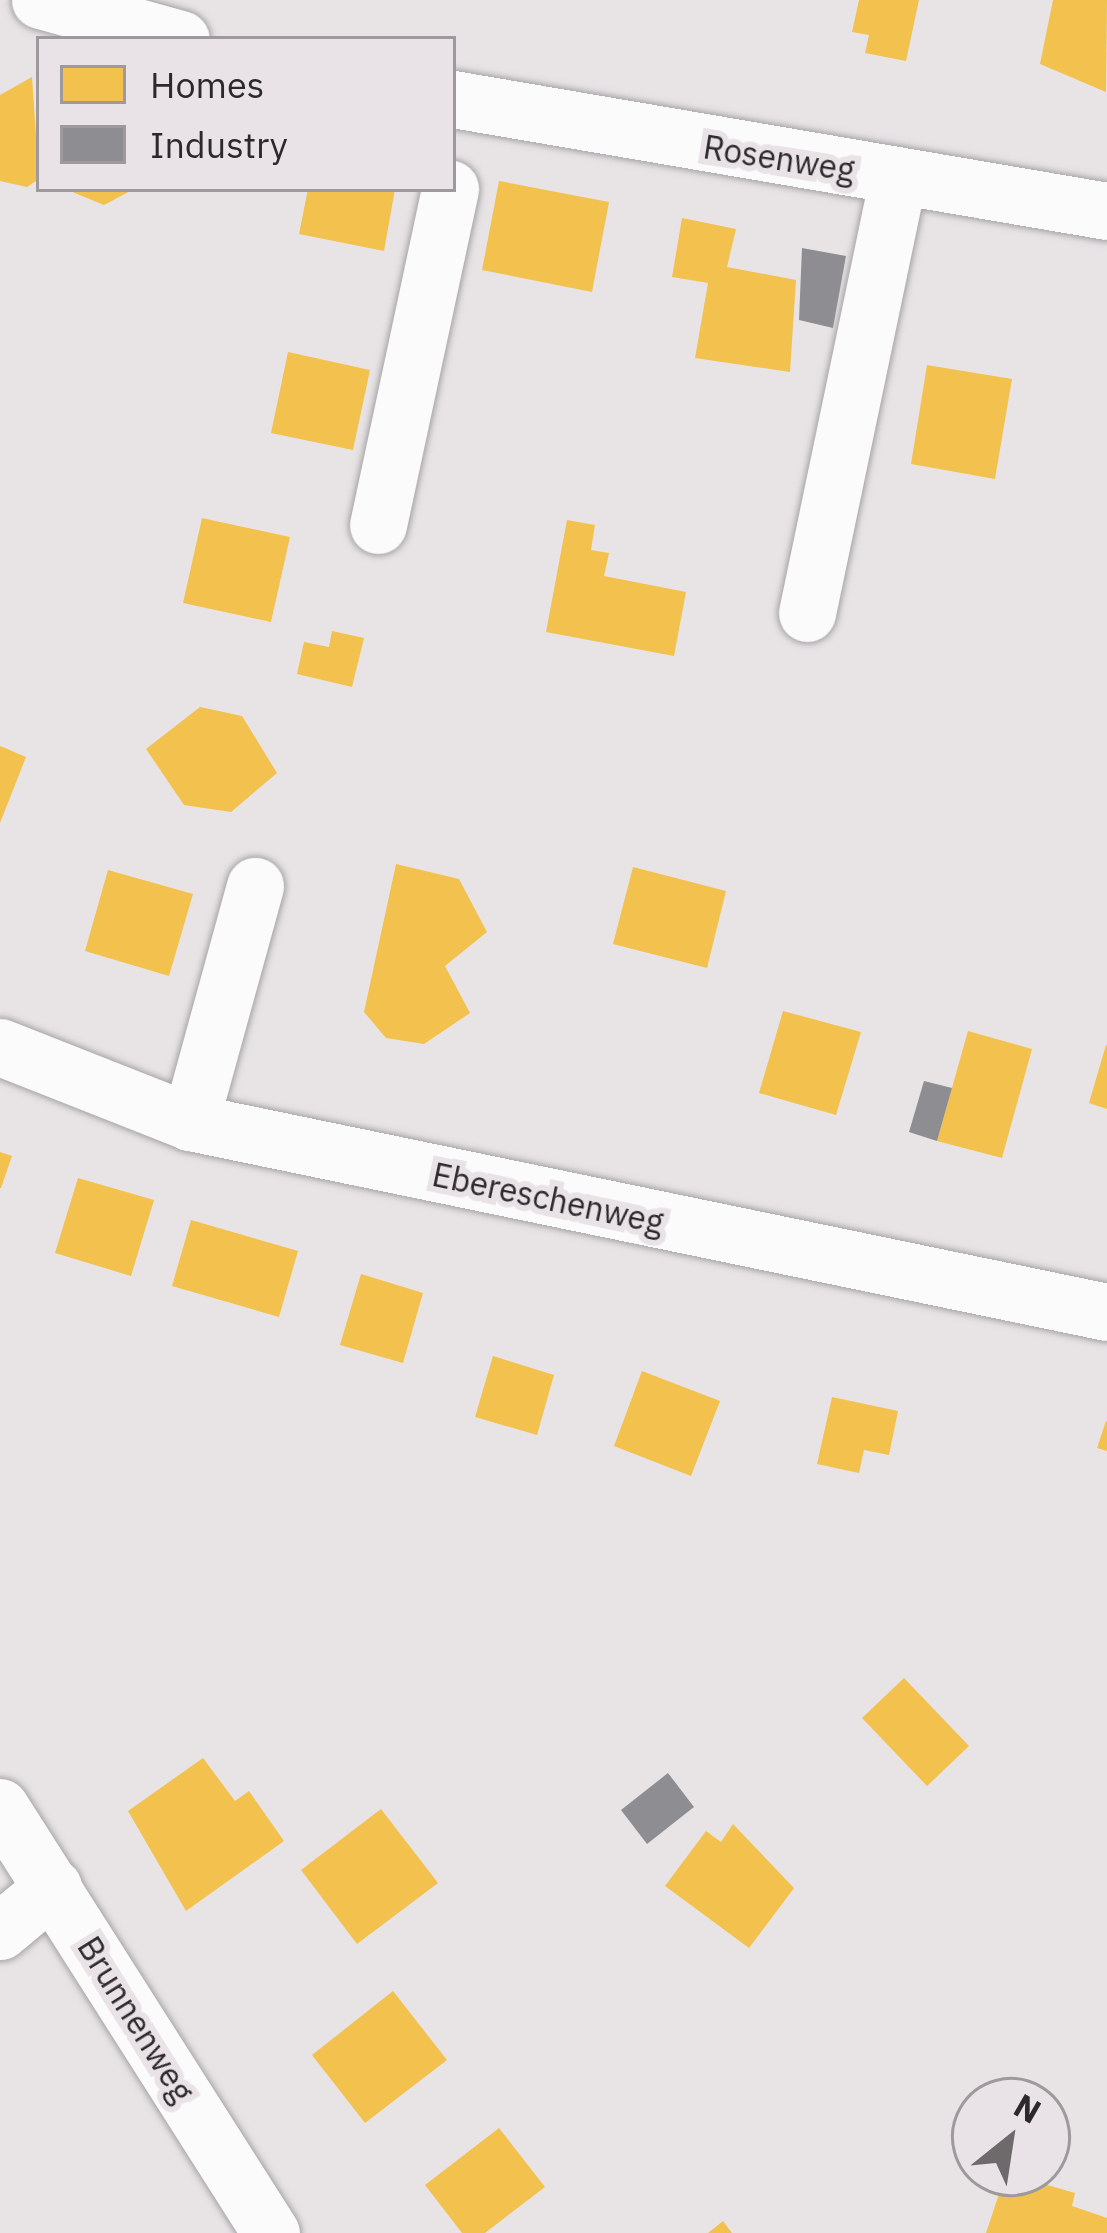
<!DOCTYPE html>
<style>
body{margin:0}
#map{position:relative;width:1107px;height:2233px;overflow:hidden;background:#e8e4e6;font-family:"IBM Plex Sans",sans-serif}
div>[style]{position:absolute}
.homes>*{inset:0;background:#f2c14e}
.industry>*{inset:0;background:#8d8d92}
.roads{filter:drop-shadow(0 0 3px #a7a4a6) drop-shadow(0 0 3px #a7a4a6)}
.minor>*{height:57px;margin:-28.5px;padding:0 28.5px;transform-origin:28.5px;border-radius:28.5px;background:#fcfbfb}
span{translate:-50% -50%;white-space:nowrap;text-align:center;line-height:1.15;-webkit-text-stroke:12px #e9e3e7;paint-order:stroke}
.street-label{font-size:33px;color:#2c292b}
.legend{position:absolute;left:36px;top:36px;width:420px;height:156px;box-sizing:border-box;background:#e9e3e7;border:3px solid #9d999c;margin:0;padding:15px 21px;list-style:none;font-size:36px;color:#2c292b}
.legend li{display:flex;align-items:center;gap:24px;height:60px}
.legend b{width:60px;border:3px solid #9d999c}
.north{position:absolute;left:951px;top:2077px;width:120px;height:120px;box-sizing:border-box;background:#e9e3e7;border:3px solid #9d999c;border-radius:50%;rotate:30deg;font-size:33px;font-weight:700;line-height:48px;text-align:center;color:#2c292b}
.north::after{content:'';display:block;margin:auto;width:42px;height:54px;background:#6e6a6c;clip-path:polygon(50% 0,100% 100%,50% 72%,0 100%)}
</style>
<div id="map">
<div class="homes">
<i style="clip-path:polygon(859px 0,919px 0,906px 61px,865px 53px,869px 35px,852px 32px)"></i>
<i style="clip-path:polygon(1053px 0,1107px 0,1106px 92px,1040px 64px)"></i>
<i style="clip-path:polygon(32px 77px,39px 179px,27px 187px,0 181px,0 95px)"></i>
<i style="clip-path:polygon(499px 181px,609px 202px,592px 292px,482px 270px)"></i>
<i style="clip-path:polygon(65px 189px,134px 189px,104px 205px)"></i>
<i style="clip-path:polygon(308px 189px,395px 189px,384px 251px,299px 234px)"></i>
<i style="clip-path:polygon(682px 218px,736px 229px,727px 267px,796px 280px,790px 372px,695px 358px,708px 283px,672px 277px)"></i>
<i style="clip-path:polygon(288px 352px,370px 370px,353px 450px,271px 433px)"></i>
<i style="clip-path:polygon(927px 365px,1012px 379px,995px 479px,911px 464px)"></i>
<i style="clip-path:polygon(202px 518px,290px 537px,271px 622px,183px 603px)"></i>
<i style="clip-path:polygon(567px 520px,595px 525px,591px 550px,609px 553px,604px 576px,686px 592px,674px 656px,546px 632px)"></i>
<i style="clip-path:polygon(332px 631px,364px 638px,352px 687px,297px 674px,304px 642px,329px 647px)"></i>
<i style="clip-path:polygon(200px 707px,242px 716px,277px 773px,231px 812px,184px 805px,146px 749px)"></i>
<i style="clip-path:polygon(0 746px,26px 757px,0 823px)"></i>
<i style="clip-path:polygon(396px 864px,459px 879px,487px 932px,445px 966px,470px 1013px,424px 1044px,386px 1038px,364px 1012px)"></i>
<i style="clip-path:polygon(633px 867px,726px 891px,707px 968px,613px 944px)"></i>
<i style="clip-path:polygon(108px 870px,193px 894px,169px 976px,85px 951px)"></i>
<i style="clip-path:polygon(783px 1011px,861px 1032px,836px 1115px,759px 1093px)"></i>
<i style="clip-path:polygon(968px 1031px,1032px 1049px,1002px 1158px,937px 1141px)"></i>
<i style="clip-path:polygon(1106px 1045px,1107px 1046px,1107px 1109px,1089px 1103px)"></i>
<i style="clip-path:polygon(0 1152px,12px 1156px,1px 1188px,0 1188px)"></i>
<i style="clip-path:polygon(78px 1178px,154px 1200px,131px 1276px,55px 1253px)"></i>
<i style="clip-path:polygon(191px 1220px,298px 1251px,279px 1317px,172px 1286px)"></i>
<i style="clip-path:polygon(361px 1274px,423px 1293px,403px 1363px,340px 1345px)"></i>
<i style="clip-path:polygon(493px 1356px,554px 1375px,537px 1435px,475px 1417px)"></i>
<i style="clip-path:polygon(642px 1371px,720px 1401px,691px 1476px,614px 1446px)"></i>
<i style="clip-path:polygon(832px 1397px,898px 1411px,889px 1455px,864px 1450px,859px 1473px,817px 1464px)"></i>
<i style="clip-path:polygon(1106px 1421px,1107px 1422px,1107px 1451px,1097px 1448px)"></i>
<i style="clip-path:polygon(904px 1678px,969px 1746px,927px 1786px,862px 1718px)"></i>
<i style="clip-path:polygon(203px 1758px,235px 1801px,249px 1791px,284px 1841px,186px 1911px,128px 1811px)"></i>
<i style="clip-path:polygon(381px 1809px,438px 1883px,357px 1944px,301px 1870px)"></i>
<i style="clip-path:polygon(733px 1824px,794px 1888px,749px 1948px,665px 1886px,706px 1831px,721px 1842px)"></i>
<i style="clip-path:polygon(393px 1991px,447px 2060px,365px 2123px,312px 2055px)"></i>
<i style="clip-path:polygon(499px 2128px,545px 2187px,485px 2233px,462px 2233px,425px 2185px)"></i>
<i style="clip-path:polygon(1006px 2173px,1075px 2193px,1072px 2206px,1107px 2218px,1107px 2233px,986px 2233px)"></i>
<i style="clip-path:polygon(723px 2221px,732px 2233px,708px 2233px)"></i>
</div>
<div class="industry">
<i style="clip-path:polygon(802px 248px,846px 256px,833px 328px,799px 320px)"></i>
<i style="clip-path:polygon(924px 1081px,952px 1088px,937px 1141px,909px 1132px)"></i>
<i style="clip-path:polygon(668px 1773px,694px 1807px,647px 1844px,621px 1810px)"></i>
</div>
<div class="roads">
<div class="minor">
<i style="left:40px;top:0;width:146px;rotate:15.5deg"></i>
<i style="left:453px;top:99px;width:664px;rotate:9.72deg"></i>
<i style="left:378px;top:525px;width:344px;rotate:-77.9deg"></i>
<i style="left:807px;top:613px;width:444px;rotate:-78.2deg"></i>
<i style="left:0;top:1047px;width:204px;rotate:21.5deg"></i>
<i style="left:190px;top:1122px;width:936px;rotate:11.71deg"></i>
<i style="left:190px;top:1122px;width:245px;rotate:-74.6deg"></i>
<i style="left:0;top:1807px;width:505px;rotate:57.54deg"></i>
<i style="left:0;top:1931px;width:69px;rotate:-39.7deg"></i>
</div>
</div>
<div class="street-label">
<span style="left:779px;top:158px;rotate:9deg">Rosenweg</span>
<span style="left:548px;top:1198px;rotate:12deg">Ebereschenweg</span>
<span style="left:136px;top:2019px;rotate:58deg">Brunnenweg</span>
</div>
<ul class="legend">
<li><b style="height:33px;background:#f2c14e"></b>Homes</li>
<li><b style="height:33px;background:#8d8d92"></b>Industry</li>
</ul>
<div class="north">N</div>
</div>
